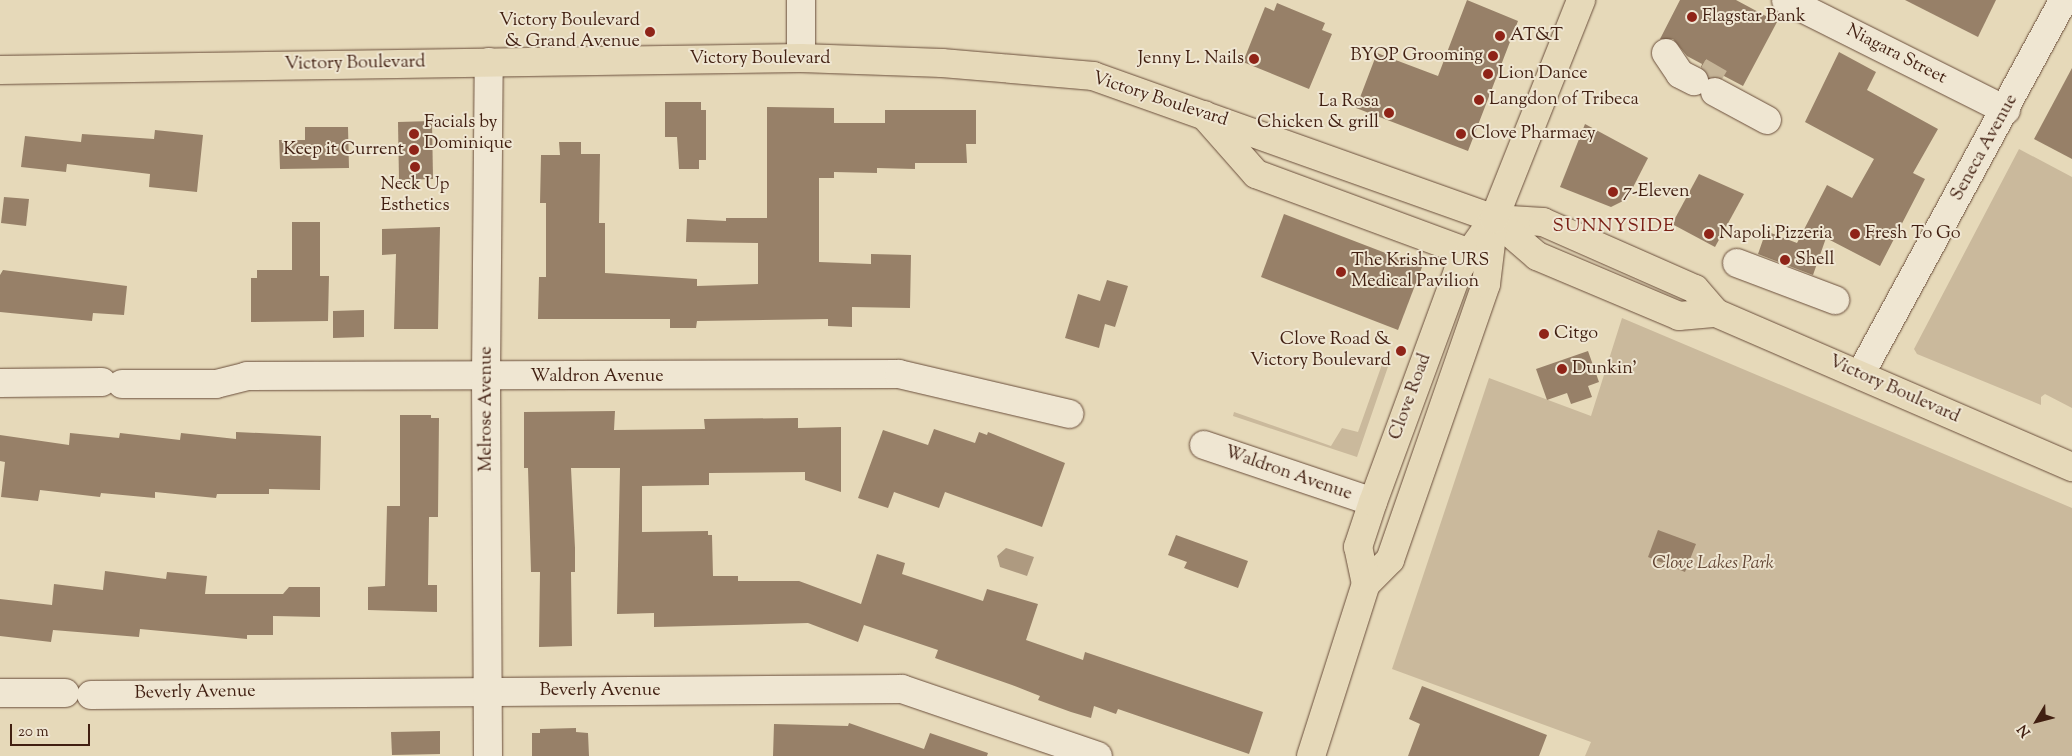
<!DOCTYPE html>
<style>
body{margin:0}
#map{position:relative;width:2072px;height:756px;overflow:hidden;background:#e6d9b9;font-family:"Sorts Mill Goudy",serif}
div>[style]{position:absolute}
.green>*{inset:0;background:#cab99c}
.water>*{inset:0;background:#ae9a80}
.building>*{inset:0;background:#978068}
.minor-tunnel>*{height:28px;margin-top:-14px;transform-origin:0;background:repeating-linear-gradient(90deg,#c5b497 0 28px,transparent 0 42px)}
.roads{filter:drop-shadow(0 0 1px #6a4e3b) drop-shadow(0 0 1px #6a4e3b)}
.minor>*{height:28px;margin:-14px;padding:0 14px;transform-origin:14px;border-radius:14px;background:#efe6d2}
.major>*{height:28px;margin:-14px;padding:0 14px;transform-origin:14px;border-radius:14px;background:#e6d9b9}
.dots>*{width:14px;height:14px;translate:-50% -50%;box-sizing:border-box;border:2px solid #efe6d2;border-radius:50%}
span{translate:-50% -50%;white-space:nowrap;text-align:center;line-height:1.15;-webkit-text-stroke:4px #efe6d2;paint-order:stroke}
.poi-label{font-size:18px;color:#411f11}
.left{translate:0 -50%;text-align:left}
.right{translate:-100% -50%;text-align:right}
.street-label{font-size:18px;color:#411f11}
.park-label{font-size:18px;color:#634634;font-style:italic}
.neighbourhood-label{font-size:19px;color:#7a1f14;letter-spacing:1px}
.north{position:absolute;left:2012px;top:696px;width:50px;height:50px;-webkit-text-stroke:4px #efe6d2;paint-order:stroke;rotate:233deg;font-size:14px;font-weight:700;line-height:20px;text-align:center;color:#411f11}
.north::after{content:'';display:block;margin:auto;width:18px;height:22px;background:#411f11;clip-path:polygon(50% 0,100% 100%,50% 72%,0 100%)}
.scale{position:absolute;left:10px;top:724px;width:80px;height:22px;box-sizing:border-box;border:2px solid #411f11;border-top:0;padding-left:6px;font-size:15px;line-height:18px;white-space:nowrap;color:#411f11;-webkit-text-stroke:4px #efe6d2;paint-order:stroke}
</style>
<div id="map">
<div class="green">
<i style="clip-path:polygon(2019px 149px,2072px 177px,2072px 408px,2045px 394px,2041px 397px,2041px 405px,1917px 354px,1914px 349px)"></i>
<i style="clip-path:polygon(1622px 318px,2072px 508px,2072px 756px,1585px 756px,1591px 742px,1392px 669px,1489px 378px,1591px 416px)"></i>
<i style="clip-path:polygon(1385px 356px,1391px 358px,1357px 457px,1233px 416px,1234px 412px,1331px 446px,1342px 428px,1358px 432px)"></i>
</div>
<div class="water">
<i style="clip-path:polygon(1006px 548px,1034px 557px,1027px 576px,1000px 567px,997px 556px)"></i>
</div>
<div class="building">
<i style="clip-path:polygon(1467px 0,1518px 21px,1468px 151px,1356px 108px,1377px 53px,1438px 76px)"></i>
<i style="clip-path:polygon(1680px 0,1736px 0,1777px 22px,1743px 86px,1724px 76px,1709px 78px,1701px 67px,1702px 64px,1687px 56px,1673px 39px,1660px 39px)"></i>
<i style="clip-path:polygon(1905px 0,1996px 0,1978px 37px)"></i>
<i style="clip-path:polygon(1277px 3px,1325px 23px,1322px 30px,1332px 34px,1309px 89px,1243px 62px,1265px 7px,1274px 11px)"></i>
<i style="clip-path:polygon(1839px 52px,1876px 72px,1867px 90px,1938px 129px,1913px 173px,1925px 179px,1880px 266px,1826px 238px,1813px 275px,1758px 254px,1766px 231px,1797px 243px,1827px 185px,1852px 198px,1874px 159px,1805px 122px)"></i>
<i style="clip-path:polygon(2072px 68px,2072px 159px,2034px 139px)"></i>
<i style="clip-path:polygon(665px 102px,701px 102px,701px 110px,706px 110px,706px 160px,699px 160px,699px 169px,679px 169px,677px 137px,665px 137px)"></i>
<i style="clip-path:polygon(767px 107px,834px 108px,834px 123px,885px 123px,885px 110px,976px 110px,976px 144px,966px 144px,967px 163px,915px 163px,915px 169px,877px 168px,877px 173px,834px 172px,834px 178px,819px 178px,819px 262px,871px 264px,871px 254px,911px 255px,910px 308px,852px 307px,852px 327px,828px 326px,828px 319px,697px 321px,696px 328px,670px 328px,670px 319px,538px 319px,539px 277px,546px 277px,546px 203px,540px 203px,541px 155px,560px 155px,559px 142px,581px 142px,581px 154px,600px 154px,599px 223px,605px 223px,605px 273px,697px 279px,697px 286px,758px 284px,758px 243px,686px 242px,687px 219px,726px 221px,726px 218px,767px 218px)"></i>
<i style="clip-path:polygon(432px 121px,433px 179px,399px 180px,398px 122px)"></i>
<i style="clip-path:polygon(1585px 124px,1648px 158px,1627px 199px,1611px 207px,1560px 187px)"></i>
<i style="clip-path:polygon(305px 127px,348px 127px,349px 168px,280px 169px,279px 140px,305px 140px)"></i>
<i style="clip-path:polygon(155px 130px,203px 135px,197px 192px,149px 187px,150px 174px,67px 164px,66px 172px,21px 167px,25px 136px,81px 142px,82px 134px,154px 139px)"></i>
<i style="clip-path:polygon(1699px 174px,1744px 194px,1715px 247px,1672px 224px)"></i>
<i style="clip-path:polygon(4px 197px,29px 199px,26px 226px,1px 223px)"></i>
<i style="clip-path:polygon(1284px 214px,1422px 267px,1398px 330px,1261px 277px)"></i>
<i style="clip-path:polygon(292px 222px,320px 222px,320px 276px,329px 276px,328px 321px,251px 322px,251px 278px,257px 278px,257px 270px,292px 270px)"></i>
<i style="clip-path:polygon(440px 227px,438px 329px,394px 329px,396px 254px,382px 255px,382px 229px)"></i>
<i style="clip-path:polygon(3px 270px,127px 286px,124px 315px,93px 313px,92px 321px,0 312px,0 275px)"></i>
<i style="clip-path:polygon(1107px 280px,1128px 286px,1115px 327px,1105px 324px,1099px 348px,1065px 338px,1078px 294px,1100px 301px)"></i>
<i style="clip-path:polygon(364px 310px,364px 337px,333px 338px,333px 311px)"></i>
<i style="clip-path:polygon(1588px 351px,1599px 382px,1588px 386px,1592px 397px,1571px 404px,1567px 393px,1547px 400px,1536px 369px)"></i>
<i style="clip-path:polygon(615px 411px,614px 430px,705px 429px,704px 419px,798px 418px,798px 428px,841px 427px,841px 492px,805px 480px,805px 472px,709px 473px,709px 485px,642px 486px,642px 532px,708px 531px,708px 535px,712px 535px,713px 576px,738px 576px,738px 581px,799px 581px,861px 604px,877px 554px,905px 563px,902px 574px,983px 601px,987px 589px,1038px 604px,1026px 640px,1083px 660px,1085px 652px,1263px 712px,1249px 754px,1118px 709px,1116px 714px,1094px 706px,1091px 718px,1071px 712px,1038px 700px,1040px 696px,1012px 685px,935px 658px,938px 650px,864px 625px,858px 642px,808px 623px,654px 627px,654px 613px,617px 614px,620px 468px,571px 468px,575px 548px,575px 572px,571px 572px,572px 646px,539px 647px,540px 572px,531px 572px,528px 468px,524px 468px,524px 412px)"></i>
<i style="clip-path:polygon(400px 415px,431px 415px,431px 418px,439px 418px,438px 517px,429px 517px,428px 585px,437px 585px,437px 612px,368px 610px,368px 587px,385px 586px,387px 506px,400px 506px)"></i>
<i style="clip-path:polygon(934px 429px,975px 443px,979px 432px,987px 435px,988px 432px,1065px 463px,1042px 527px,945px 492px,939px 508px,894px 492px,888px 508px,858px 498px,883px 430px,928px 445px)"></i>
<i style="clip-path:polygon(236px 432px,321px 436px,320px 490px,269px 489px,269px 494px,217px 494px,216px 498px,155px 492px,155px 498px,101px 493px,100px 497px,40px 490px,38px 501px,1px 497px,5px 462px,0 461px,0 435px,69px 445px,70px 433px,119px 438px,120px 433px,180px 440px,181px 433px,236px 439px)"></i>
<i style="clip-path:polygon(1658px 530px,1696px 544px,1685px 572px,1648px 557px)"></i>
<i style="clip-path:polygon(1176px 535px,1248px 561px,1238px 588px,1184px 568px,1187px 562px,1168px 555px)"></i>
<i style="clip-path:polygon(105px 571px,166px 579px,167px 572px,207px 576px,205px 594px,283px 594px,289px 587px,320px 587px,320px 617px,273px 616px,273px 635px,247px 635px,247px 639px,140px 629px,139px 637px,53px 630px,51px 642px,0 636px,0 599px,52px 605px,54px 584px,103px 590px)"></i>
<i style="clip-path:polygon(1422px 686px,1547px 735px,1539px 756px,1408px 756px,1420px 724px,1409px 719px)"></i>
<i style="clip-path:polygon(849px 723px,924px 749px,930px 733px,988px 753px,987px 756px,773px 756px,774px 724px,848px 726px)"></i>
<i style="clip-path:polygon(576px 728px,576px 732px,588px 733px,589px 756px,532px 756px,532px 733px,540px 733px,540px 729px)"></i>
<i style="clip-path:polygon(440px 731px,440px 754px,392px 755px,391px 732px)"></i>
</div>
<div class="minor-tunnel">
<i style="left:1699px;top:71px;width:24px;rotate:30deg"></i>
</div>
<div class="roads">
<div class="minor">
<i style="left:801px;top:0;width:58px;rotate:90deg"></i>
<i style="left:1786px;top:0;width:246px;rotate:26.6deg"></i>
<i style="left:1666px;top:53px;width:25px;rotate:56deg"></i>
<i style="left:1680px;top:74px;width:16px;rotate:27deg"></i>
<i style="left:1715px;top:92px;width:59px;rotate:28.3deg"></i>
<i style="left:1737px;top:263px;width:105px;rotate:20.7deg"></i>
<i style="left:1860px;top:375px;width:427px;rotate:-61.5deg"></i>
<i style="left:0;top:383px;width:102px;rotate:-0.6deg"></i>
<i style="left:122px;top:384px;width:94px"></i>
<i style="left:216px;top:384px;width:32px;rotate:-14deg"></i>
<i style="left:247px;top:376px;width:652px;rotate:-0.18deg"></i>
<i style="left:899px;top:374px;width:175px;rotate:13.2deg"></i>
<i style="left:1204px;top:445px;width:178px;rotate:18.6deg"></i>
<i style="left:0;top:693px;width:65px"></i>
<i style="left:91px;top:695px;width:811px;rotate:-0.42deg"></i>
<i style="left:902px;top:689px;width:207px;rotate:18.9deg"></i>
<i style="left:488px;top:756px;width:379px;rotate:-90.3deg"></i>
<i style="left:486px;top:377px;width:315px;rotate:-89.5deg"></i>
</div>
<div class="major">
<i style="left:0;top:70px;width:801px;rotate:-0.86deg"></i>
<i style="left:801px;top:58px;width:141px;rotate:2deg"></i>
<i style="left:942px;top:63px;width:152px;rotate:4.9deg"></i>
<i style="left:1093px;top:76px;width:426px;rotate:19.6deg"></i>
<i style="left:1494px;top:219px;width:49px;rotate:3.5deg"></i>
<i style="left:1543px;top:222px;width:166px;rotate:23.8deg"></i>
<i style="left:1695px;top:289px;width:32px;rotate:49deg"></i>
<i style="left:1716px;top:313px;width:388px;rotate:23.4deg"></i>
<i style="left:1204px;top:115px;width:79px;rotate:48.6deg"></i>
<i style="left:1256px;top:174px;width:227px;rotate:20.3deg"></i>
<i style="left:1494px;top:219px;width:57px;rotate:40.7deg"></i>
<i style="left:1537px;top:256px;width:154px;rotate:22.9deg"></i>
<i style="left:1679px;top:316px;width:37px;rotate:-5deg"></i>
<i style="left:1366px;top:584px;width:38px;rotate:-102deg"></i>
<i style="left:1358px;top:547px;width:47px;rotate:-71.6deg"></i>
<i style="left:1373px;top:502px;width:249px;rotate:-69.8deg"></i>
<i style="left:1459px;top:268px;width:59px;rotate:-54.7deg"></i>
<i style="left:1311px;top:756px;width:181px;rotate:-72.3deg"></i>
<i style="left:1366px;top:584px;width:34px;rotate:-45deg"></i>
<i style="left:1390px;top:560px;width:292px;rotate:-70.8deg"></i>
<i style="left:1486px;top:284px;width:65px;rotate:-83deg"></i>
<i style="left:1494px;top:219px;width:236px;rotate:-68.3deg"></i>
</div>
</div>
<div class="dots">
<i style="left:1692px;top:17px;background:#8f2418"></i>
<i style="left:650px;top:32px;background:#8f2418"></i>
<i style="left:1500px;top:36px;background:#8f2418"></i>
<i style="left:1493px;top:56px;background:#8f2418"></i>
<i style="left:1254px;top:59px;background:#8f2418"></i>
<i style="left:1488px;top:74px;background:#8f2418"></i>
<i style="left:1479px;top:100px;background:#8f2418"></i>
<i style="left:1389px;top:113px;background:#8f2418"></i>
<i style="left:414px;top:134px;background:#8f2418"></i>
<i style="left:1461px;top:134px;background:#8f2418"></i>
<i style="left:414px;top:150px;background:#8f2418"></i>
<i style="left:415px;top:167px;background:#8f2418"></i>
<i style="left:1613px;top:192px;background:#8f2418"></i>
<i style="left:1709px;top:234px;background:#8f2418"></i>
<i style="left:1855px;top:234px;background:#8f2418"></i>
<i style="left:1785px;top:260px;background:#8f2418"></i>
<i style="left:1341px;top:272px;background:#8f2418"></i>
<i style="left:1544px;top:334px;background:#8f2418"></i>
<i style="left:1401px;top:351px;background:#8f2418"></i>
<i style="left:1562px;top:369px;background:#8f2418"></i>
</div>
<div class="poi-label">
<span class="left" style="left:1702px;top:17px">Flagstar Bank</span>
<span class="right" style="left:640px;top:32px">Victory Boulevard<br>&amp; Grand Avenue</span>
<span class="left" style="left:1510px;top:36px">AT&amp;T</span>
<span class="right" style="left:1483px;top:56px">BYOP Grooming</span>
<span class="right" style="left:1244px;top:59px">Jenny L. Nails</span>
<span class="left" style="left:1498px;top:74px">Lion Dance</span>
<span class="left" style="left:1489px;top:100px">Langdon of Tribeca</span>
<span class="right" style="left:1379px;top:113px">La Rosa<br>Chicken &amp; grill</span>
<span class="left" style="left:424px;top:134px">Facials by<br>Dominique</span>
<span class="left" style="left:1471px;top:134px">Clove Pharmacy</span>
<span class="right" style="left:404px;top:150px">Keep it Current</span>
<span style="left:415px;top:196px">Neck Up<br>Esthetics</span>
<span class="left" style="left:1623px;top:192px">7-Eleven</span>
<span class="left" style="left:1719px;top:234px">Napoli Pizzeria</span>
<span class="left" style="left:1865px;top:234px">Fresh To Go</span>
<span class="left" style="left:1795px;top:260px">Shell</span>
<span class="left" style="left:1351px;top:272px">The Krishne URS<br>Medical Pavilion</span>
<span class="left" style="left:1554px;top:334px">Citgo</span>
<span class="right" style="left:1391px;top:351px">Clove Road &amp;<br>Victory Boulevard</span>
<span class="left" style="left:1572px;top:369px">Dunkin'</span>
</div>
<div class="street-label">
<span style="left:1896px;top:55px;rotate:27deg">Niagara Street</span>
<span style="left:760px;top:59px">Victory Boulevard</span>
<span style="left:355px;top:64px;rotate:-1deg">Victory Boulevard</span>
<span style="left:1160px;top:100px;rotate:18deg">Victory Boulevard</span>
<span style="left:1985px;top:148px;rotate:-61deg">Seneca Avenue</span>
<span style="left:597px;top:377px">Waldron Avenue</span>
<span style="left:1894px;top:390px;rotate:24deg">Victory Boulevard</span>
<span style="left:1411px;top:397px;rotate:-70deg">Clove Road</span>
<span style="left:487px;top:409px;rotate:-90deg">Melrose Avenue</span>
<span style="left:1288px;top:474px;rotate:19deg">Waldron Avenue</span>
<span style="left:600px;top:691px">Beverly Avenue</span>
<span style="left:195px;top:693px;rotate:-1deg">Beverly Avenue</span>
</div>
<div class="park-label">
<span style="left:1713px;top:564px">Clove Lakes Park</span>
</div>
<div class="neighbourhood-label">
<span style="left:1614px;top:227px">SUNNYSIDE</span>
</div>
<div class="north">N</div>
<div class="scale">20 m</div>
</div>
